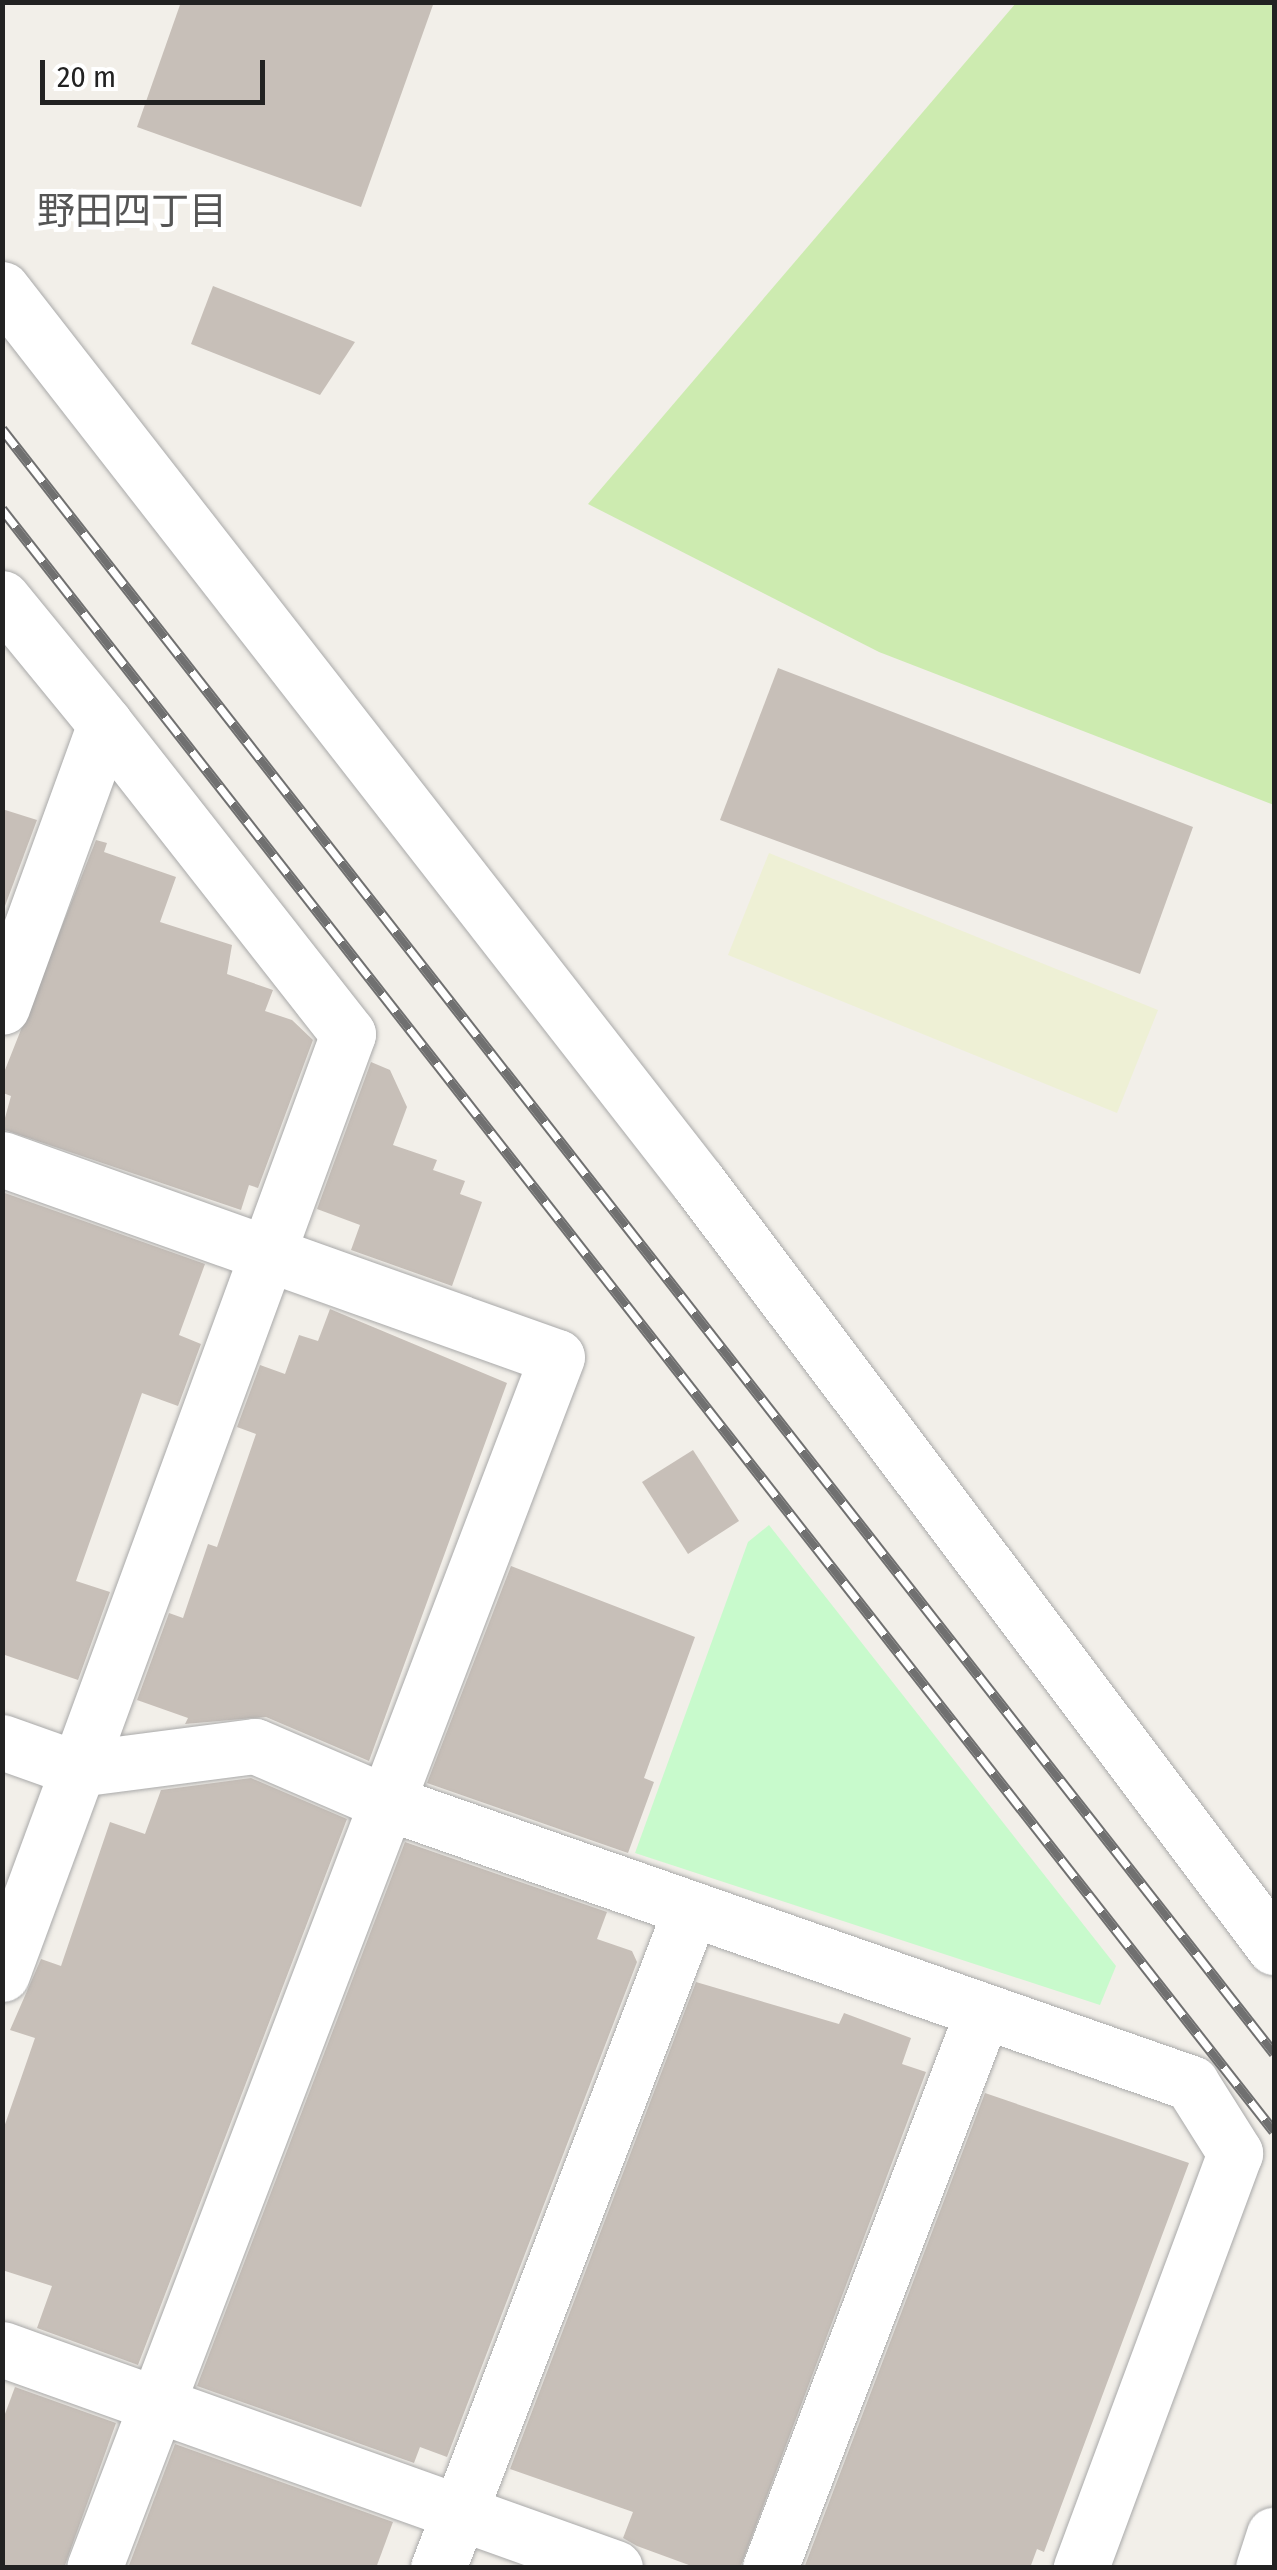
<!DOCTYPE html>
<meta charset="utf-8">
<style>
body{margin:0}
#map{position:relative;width:1277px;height:2570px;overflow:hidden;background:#f2efe9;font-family:"Fira Sans Condensed","Noto Sans JP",sans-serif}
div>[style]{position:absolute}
.farmland>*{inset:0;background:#eef0d5}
.grass>*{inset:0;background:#cdebb0}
.park>*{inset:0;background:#c8facc}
.building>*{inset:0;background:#c7bfb8}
.roads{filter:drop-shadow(0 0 2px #a9a9a9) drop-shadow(0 0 2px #a9a9a9)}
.minor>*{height:55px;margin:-27.5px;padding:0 27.5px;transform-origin:27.5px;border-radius:27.5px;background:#fff}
.rail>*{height:11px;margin-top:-5.5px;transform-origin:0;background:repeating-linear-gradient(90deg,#fff 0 22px,#707070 0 44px);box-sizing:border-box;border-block:2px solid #707070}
span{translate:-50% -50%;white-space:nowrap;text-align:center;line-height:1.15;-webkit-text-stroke:10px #fff;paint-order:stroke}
.neighbourhood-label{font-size:38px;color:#555}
.frame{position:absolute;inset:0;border:5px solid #222;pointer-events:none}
.scale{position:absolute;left:40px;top:60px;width:225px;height:45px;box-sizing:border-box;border:5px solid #222;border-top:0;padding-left:12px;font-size:30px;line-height:35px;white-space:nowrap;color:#222;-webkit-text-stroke:8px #fff;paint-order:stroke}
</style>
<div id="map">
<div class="farmland">
<i style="clip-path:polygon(769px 853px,1158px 1010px,1117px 1113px,728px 955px)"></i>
</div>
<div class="grass">
<i style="clip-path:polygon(1016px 3px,1274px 3px,1274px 805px,879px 652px,588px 504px)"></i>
</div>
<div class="park">
<i style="clip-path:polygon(769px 1525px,1116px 1966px,1100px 2005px,635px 1853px,748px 1542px)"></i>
</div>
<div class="building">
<i style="clip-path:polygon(181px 2px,434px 2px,361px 207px,137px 127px)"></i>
<i style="clip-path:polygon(213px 286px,355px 342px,320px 395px,191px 344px)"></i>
<i style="clip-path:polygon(778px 668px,1193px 827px,1140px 974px,720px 820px)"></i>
<i style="clip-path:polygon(2px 809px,37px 820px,2px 914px)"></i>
<i style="clip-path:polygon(96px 840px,107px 843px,104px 852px,176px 877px,160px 922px,232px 945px,227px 974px,273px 990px,265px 1011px,292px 1020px,313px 1040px,258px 1188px,249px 1185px,241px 1210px,2px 1129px,11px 1096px,3px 1093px,5px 1070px)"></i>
<i style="clip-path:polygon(371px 1062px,390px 1070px,407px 1107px,393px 1145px,437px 1160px,433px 1170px,465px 1181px,460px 1194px,482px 1202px,452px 1286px,351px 1250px,360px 1225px,317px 1209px)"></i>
<i style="clip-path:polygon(2px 1192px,205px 1264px,179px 1335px,201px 1344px,178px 1406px,142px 1393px,76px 1581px,110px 1592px,78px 1680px,2px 1654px)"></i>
<i style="clip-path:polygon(330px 1309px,507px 1383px,369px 1761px,266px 1717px,185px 1724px,188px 1718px,137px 1700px,169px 1613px,183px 1618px,208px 1544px,217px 1547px,256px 1434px,237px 1427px,260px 1365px,285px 1374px,299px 1335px,318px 1341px)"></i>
<i style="clip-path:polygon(693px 1450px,739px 1521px,688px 1554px,642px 1482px)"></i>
<i style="clip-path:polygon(511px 1566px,695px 1637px,644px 1778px,654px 1782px,628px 1853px,427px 1783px)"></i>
<i style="clip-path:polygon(251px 1778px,347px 1819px,138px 2365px,37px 2328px,52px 2286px,2px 2270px,2px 2133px,35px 2038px,10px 2030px,41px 1959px,61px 1966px,110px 1822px,145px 1834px,161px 1790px)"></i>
<i style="clip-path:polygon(405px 1842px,607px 1912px,597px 1939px,632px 1951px,637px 1962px,447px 2457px,420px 2447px,414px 2463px,197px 2386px)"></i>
<i style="clip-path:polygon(696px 1982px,839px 2024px,844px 2013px,911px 2038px,902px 2064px,926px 2072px,740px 2568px,697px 2568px,637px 2546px,623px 2538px,633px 2512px,510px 2469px)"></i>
<i style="clip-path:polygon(985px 2093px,1189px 2163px,1044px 2552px,1037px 2549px,1030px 2568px,804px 2568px)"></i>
<i style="clip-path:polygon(15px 2387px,116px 2423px,64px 2568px,2px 2568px,2px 2422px)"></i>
<i style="clip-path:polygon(175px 2444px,393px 2522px,376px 2568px,128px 2568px)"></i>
</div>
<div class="roads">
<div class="minor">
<i style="left:2px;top:289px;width:1132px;rotate:52.07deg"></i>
<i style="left:698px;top:1182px;width:958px;rotate:53.02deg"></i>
<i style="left:2px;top:598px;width:163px;rotate:50.7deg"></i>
<i style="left:105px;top:724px;width:301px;rotate:110deg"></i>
<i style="left:2px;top:1159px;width:589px;rotate:19.63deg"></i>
<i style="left:557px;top:1357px;width:1296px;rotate:110.92deg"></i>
<i style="left:2px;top:1742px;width:81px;rotate:19.6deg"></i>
<i style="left:78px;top:1769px;width:783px;rotate:-69.83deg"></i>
<i style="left:348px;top:1034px;width:394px;rotate:-128.1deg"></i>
<i style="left:2px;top:1974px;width:219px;rotate:-69.7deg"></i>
<i style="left:78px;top:1769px;width:178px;rotate:-7.4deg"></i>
<i style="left:255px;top:1746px;width:139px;rotate:23.3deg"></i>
<i style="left:383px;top:1801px;width:856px;rotate:19.24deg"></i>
<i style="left:1191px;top:2083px;width:83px;rotate:57.8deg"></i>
<i style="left:1235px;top:2153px;width:443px;rotate:110.4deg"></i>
<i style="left:2px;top:2349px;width:651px;rotate:19.66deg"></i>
<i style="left:438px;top:2568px;width:706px;rotate:-69deg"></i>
<i style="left:770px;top:2568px;width:596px;rotate:-69.07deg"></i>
<i style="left:1263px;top:2568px;width:35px;rotate:-72deg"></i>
</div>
</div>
<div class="rail">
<i style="left:2px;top:429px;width:2063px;rotate:51.93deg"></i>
<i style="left:2px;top:509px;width:2061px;rotate:51.9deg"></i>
</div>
<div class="neighbourhood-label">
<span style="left:132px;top:212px">野田四丁目</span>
</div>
<div class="frame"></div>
<div class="scale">20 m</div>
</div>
